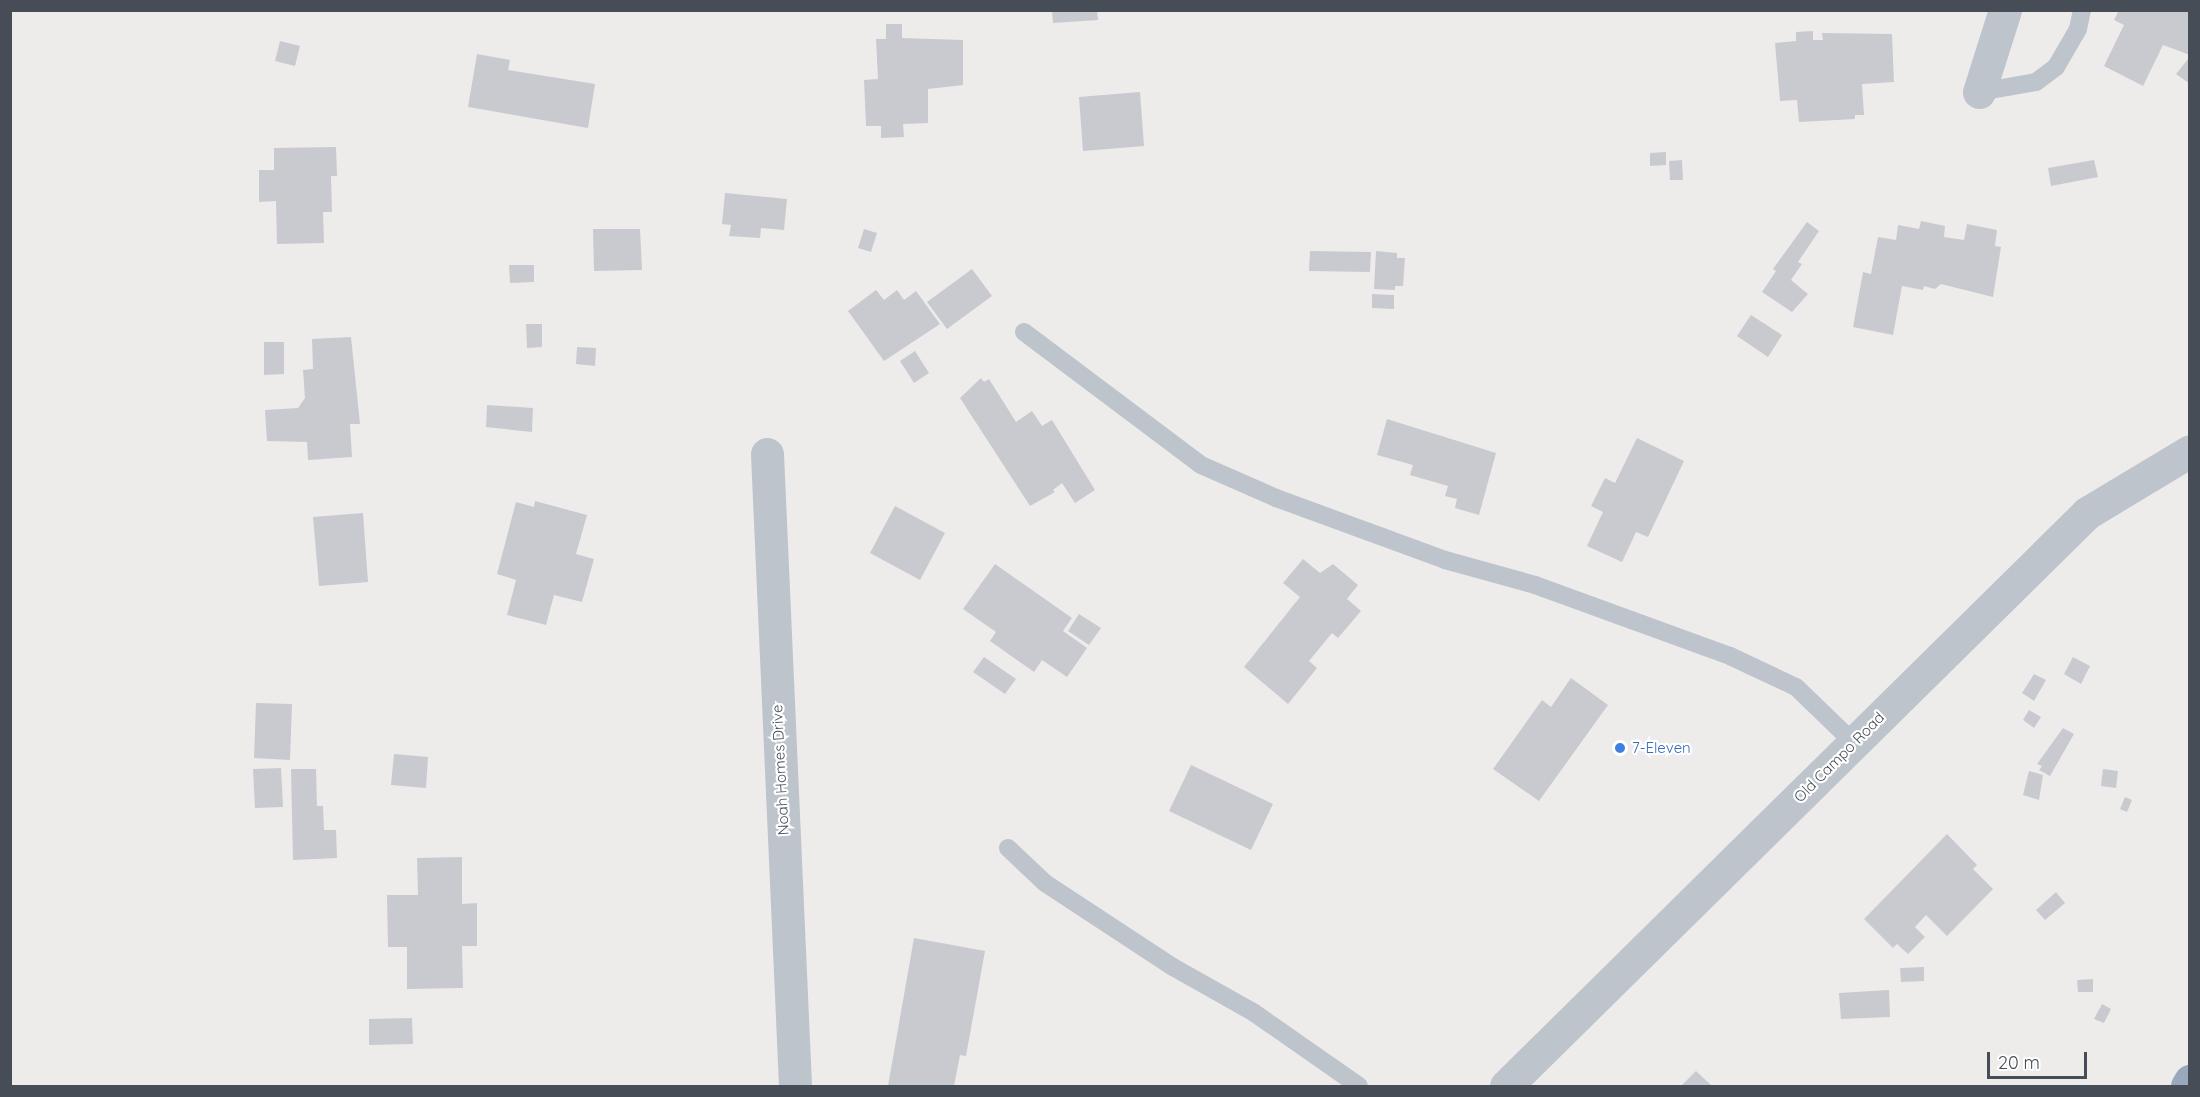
<!DOCTYPE html>
<style>
body{margin:0}
#map{position:relative;width:2200px;height:1097px;overflow:hidden;background:#eeebeb;font-family:Quicksand,sans-serif}
div>[style]{position:absolute}
.building>*{inset:0;background:#c9cad0}
.service>*{height:18px;margin:-9px;padding:0 9px;transform-origin:9px;border-radius:9px;background:#bdc4cc}
.minor>*{height:33px;margin:-16.5px;padding:0 16.5px;transform-origin:16.5px;border-radius:16.5px;background:#bdc4cc}
.trunk>*{height:33px;margin:-16.5px;padding:0 16.5px;transform-origin:16.5px;border-radius:16.5px;background:#9aa8be}
.dots>*{width:16px;height:16px;translate:-50% -50%;box-sizing:border-box;border:3px solid #fff;border-radius:50%}
span{translate:-50% -50%;white-space:nowrap;text-align:center;line-height:1.15;-webkit-text-stroke:4.5px #fff;paint-order:stroke}
.shop-label{font-size:15px;color:#366cbe}
.left{translate:0 -50%;text-align:left}
.street-label{font-size:15px;color:#464d56}
.frame{position:absolute;inset:0;border:12px solid #464d56;pointer-events:none}
.scale{position:absolute;left:1987px;top:1052px;width:100px;height:27px;box-sizing:border-box;border:3px solid #464d56;border-top:0;padding-left:8px;font-size:18px;line-height:21px;white-space:nowrap;color:#464d56;-webkit-text-stroke:4px #fff;paint-order:stroke}
</style>
<div id="map">
<div class="building">
<i style="clip-path:polygon(1052px 10px,1097px 10px,1098px 20px,1053px 23px)"></i>
<i style="clip-path:polygon(2119px 10px,2190px 10px,2190px 55px,2163px 45px,2143px 86px,2104px 66px,2124px 25px,2114px 20px)"></i>
<i style="clip-path:polygon(886px 24px,902px 24px,902px 38px,963px 40px,963px 85px,928px 89px,928px 123px,903px 124px,904px 137px,881px 138px,881px 126px,866px 126px,864px 80px,878px 79px,876px 39px,886px 39px)"></i>
<i style="clip-path:polygon(1813px 31px,1813px 40px,1823px 40px,1822px 33px,1892px 34px,1894px 82px,1862px 84px,1864px 115px,1855px 115px,1855px 119px,1799px 122px,1797px 100px,1780px 101px,1775px 43px,1796px 41px,1796px 32px)"></i>
<i style="clip-path:polygon(280px 41px,300px 46px,295px 66px,275px 61px)"></i>
<i style="clip-path:polygon(477px 54px,510px 60px,508px 70px,595px 84px,588px 128px,468px 107px)"></i>
<i style="clip-path:polygon(2188px 59px,2190px 60px,2190px 84px,2176px 74px)"></i>
<i style="clip-path:polygon(1140px 92px,1144px 146px,1083px 151px,1079px 97px)"></i>
<i style="clip-path:polygon(336px 147px,337px 176px,331px 176px,332px 212px,323px 212px,324px 243px,277px 244px,276px 201px,259px 202px,259px 170px,274px 170px,274px 148px)"></i>
<i style="clip-path:polygon(1666px 152px,1666px 165px,1650px 166px,1650px 153px)"></i>
<i style="clip-path:polygon(1682px 160px,1683px 180px,1670px 180px,1669px 161px)"></i>
<i style="clip-path:polygon(2094px 160px,2098px 177px,2051px 186px,2048px 168px)"></i>
<i style="clip-path:polygon(725px 193px,787px 199px,784px 230px,761px 228px,760px 238px,729px 236px,731px 225px,722px 224px)"></i>
<i style="clip-path:polygon(1921px 221px,1945px 226px,1944px 237px,1964px 240px,1967px 224px,1997px 230px,1995px 246px,2001px 247px,1993px 297px,1941px 284px,1935px 289px,1924px 286px,1923px 290px,1902px 286px,1893px 335px,1853px 327px,1863px 272px,1871px 274px,1878px 237px,1896px 240px,1898px 225px,1919px 229px)"></i>
<i style="clip-path:polygon(1807px 222px,1819px 231px,1798px 262px,1802px 264px,1791px 280px,1808px 294px,1792px 312px,1762px 292px,1776px 271px,1773px 269px)"></i>
<i style="clip-path:polygon(593px 229px,640px 229px,642px 270px,594px 271px)"></i>
<i style="clip-path:polygon(864px 229px,877px 233px,871px 252px,858px 248px)"></i>
<i style="clip-path:polygon(1310px 251px,1371px 252px,1370px 272px,1309px 271px)"></i>
<i style="clip-path:polygon(1376px 251px,1397px 253px,1397px 258px,1405px 258px,1403px 286px,1395px 286px,1395px 290px,1374px 289px)"></i>
<i style="clip-path:polygon(509px 265px,534px 265px,534px 282px,510px 283px)"></i>
<i style="clip-path:polygon(972px 269px,992px 296px,947px 329px,927px 302px)"></i>
<i style="clip-path:polygon(876px 290px,884px 300px,897px 290px,904px 300px,916px 291px,940px 324px,884px 361px,848px 311px)"></i>
<i style="clip-path:polygon(1372px 294px,1394px 295px,1394px 309px,1372px 308px)"></i>
<i style="clip-path:polygon(1751px 315px,1782px 335px,1768px 357px,1737px 336px)"></i>
<i style="clip-path:polygon(526px 324px,542px 324px,542px 347px,527px 348px)"></i>
<i style="clip-path:polygon(351px 337px,360px 424px,350px 424px,352px 457px,308px 460px,307px 442px,267px 441px,265px 410px,298px 408px,305px 398px,303px 370px,313px 369px,312px 339px)"></i>
<i style="clip-path:polygon(264px 342px,284px 342px,284px 374px,264px 375px)"></i>
<i style="clip-path:polygon(577px 347px,596px 348px,595px 366px,576px 364px)"></i>
<i style="clip-path:polygon(915px 351px,929px 373px,914px 383px,900px 361px)"></i>
<i style="clip-path:polygon(981px 378px,984px 382px,989px 379px,1016px 422px,1032px 411px,1042px 426px,1052px 420px,1095px 490px,1075px 503px,1062px 483px,1053px 490px,1055px 492px,1030px 506px,960px 398px)"></i>
<i style="clip-path:polygon(487px 405px,533px 408px,532px 432px,486px 427px)"></i>
<i style="clip-path:polygon(1387px 419px,1496px 453px,1479px 515px,1455px 508px,1457px 499px,1445px 496px,1448px 486px,1410px 475px,1413px 465px,1377px 455px)"></i>
<i style="clip-path:polygon(1637px 438px,1684px 461px,1648px 537px,1636px 532px,1622px 562px,1587px 546px,1603px 512px,1591px 506px,1605px 478px,1615px 483px)"></i>
<i style="clip-path:polygon(535px 501px,587px 515px,576px 554px,594px 559px,582px 602px,554px 595px,546px 625px,507px 615px,516px 580px,497px 574px,516px 502px,534px 507px)"></i>
<i style="clip-path:polygon(895px 506px,945px 533px,920px 580px,870px 553px)"></i>
<i style="clip-path:polygon(363px 513px,368px 582px,319px 586px,313px 517px)"></i>
<i style="clip-path:polygon(1303px 559px,1320px 573px,1333px 564px,1358px 585px,1347px 599px,1361px 611px,1338px 638px,1332px 633px,1309px 661px,1317px 668px,1288px 704px,1244px 667px,1300px 597px,1283px 583px)"></i>
<i style="clip-path:polygon(995px 564px,1072px 618px,1063px 631px,1087px 648px,1067px 677px,1042px 660px,1034px 672px,990px 641px,996px 632px,963px 609px)"></i>
<i style="clip-path:polygon(1079px 614px,1101px 628px,1089px 645px,1068px 631px)"></i>
<i style="clip-path:polygon(984px 657px,1016px 679px,1005px 694px,973px 672px)"></i>
<i style="clip-path:polygon(2073px 657px,2090px 666px,2081px 684px,2064px 674px)"></i>
<i style="clip-path:polygon(2034px 674px,2046px 680px,2034px 701px,2022px 693px)"></i>
<i style="clip-path:polygon(1571px 678px,1608px 705px,1539px 801px,1493px 769px,1542px 700px,1551px 707px)"></i>
<i style="clip-path:polygon(256px 703px,292px 704px,290px 760px,254px 758px)"></i>
<i style="clip-path:polygon(2029px 710px,2041px 717px,2034px 728px,2023px 720px)"></i>
<i style="clip-path:polygon(2063px 728px,2074px 734px,2050px 776px,2039px 770px,2042px 766px,2037px 764px)"></i>
<i style="clip-path:polygon(394px 754px,428px 757px,426px 788px,391px 785px)"></i>
<i style="clip-path:polygon(1191px 765px,1273px 804px,1251px 850px,1169px 811px)"></i>
<i style="clip-path:polygon(281px 768px,283px 807px,255px 808px,253px 769px)"></i>
<i style="clip-path:polygon(291px 769px,316px 769px,317px 806px,323px 806px,324px 830px,336px 830px,337px 858px,293px 860px)"></i>
<i style="clip-path:polygon(2103px 769px,2118px 771px,2116px 788px,2101px 786px)"></i>
<i style="clip-path:polygon(2029px 771px,2043px 775px,2039px 800px,2023px 795px)"></i>
<i style="clip-path:polygon(2125px 797px,2132px 800px,2127px 812px,2120px 809px)"></i>
<i style="clip-path:polygon(1947px 834px,1977px 865px,1973px 869px,1993px 889px,1947px 936px,1926px 915px,1915px 927px,1925px 937px,1908px 954px,1897px 944px,1893px 948px,1864px 919px)"></i>
<i style="clip-path:polygon(462px 857px,462px 904px,477px 903px,477px 946px,462px 946px,463px 988px,407px 989px,407px 947px,388px 947px,387px 895px,418px 895px,417px 858px)"></i>
<i style="clip-path:polygon(2056px 892px,2065px 903px,2045px 920px,2036px 910px)"></i>
<i style="clip-path:polygon(914px 938px,985px 951px,966px 1056px,960px 1055px,954px 1086px,888px 1086px)"></i>
<i style="clip-path:polygon(1924px 967px,1924px 981px,1901px 982px,1900px 968px)"></i>
<i style="clip-path:polygon(2093px 979px,2093px 992px,2078px 992px,2077px 980px)"></i>
<i style="clip-path:polygon(1889px 990px,1890px 1017px,1841px 1019px,1839px 993px)"></i>
<i style="clip-path:polygon(2102px 1004px,2111px 1009px,2104px 1023px,2094px 1019px)"></i>
<i style="clip-path:polygon(412px 1018px,413px 1044px,369px 1045px,369px 1019px)"></i>
<i style="clip-path:polygon(1696px 1071px,1712px 1086px,1681px 1086px)"></i>
</div>
<div class="service">
<i style="left:1979px;top:92px;width:58px;rotate:-10deg"></i>
<i style="left:2036px;top:82px;width:25px;rotate:-37deg"></i>
<i style="left:2056px;top:67px;width:44px;rotate:-59.9deg"></i>
<i style="left:2078px;top:29px;width:19px;rotate:-78deg"></i>
<i style="left:1024px;top:332px;width:221px;rotate:36.9deg"></i>
<i style="left:1201px;top:465px;width:82px;rotate:23.7deg"></i>
<i style="left:1276px;top:498px;width:180px;rotate:20.1deg"></i>
<i style="left:1445px;top:560px;width:93px;rotate:15.5deg"></i>
<i style="left:1535px;top:585px;width:208px;rotate:20deg"></i>
<i style="left:1730px;top:656px;width:73px;rotate:25.2deg"></i>
<i style="left:1796px;top:687px;width:81px;rotate:44deg"></i>
<i style="left:1008px;top:848px;width:51px;rotate:43.4deg"></i>
<i style="left:1045px;top:883px;width:153px;rotate:33.3deg"></i>
<i style="left:1173px;top:967px;width:92px;rotate:29.4deg"></i>
<i style="left:1253px;top:1012px;width:129px;rotate:34.9deg"></i>
</div>
<div class="minor">
<i style="left:1979px;top:92px;width:86px;rotate:-72.4deg"></i>
<i style="left:767px;top:454px;width:633px;rotate:87.46deg"></i>
<i style="left:1506px;top:1086px;width:816px;rotate:-44.6deg"></i>
<i style="left:2087px;top:513px;width:120px;rotate:-31deg"></i>
</div>
<div class="trunk">
<i style="left:2187px;top:1086px;width:6px;rotate:-59deg"></i>
</div>
<div class="dots">
<i style="left:1620px;top:748px;background:#3f7fe0"></i>
</div>
<div class="shop-label">
<span class="left" style="left:1632px;top:748px">7-Eleven</span>
</div>
<div class="street-label">
<span style="left:1839px;top:757px;rotate:-45deg">Old Campo Road</span>
<span style="left:780px;top:770px;rotate:-93deg">Noah Homes Drive</span>
</div>
<div class="frame"></div>
<div class="scale">20 m</div>
</div>
